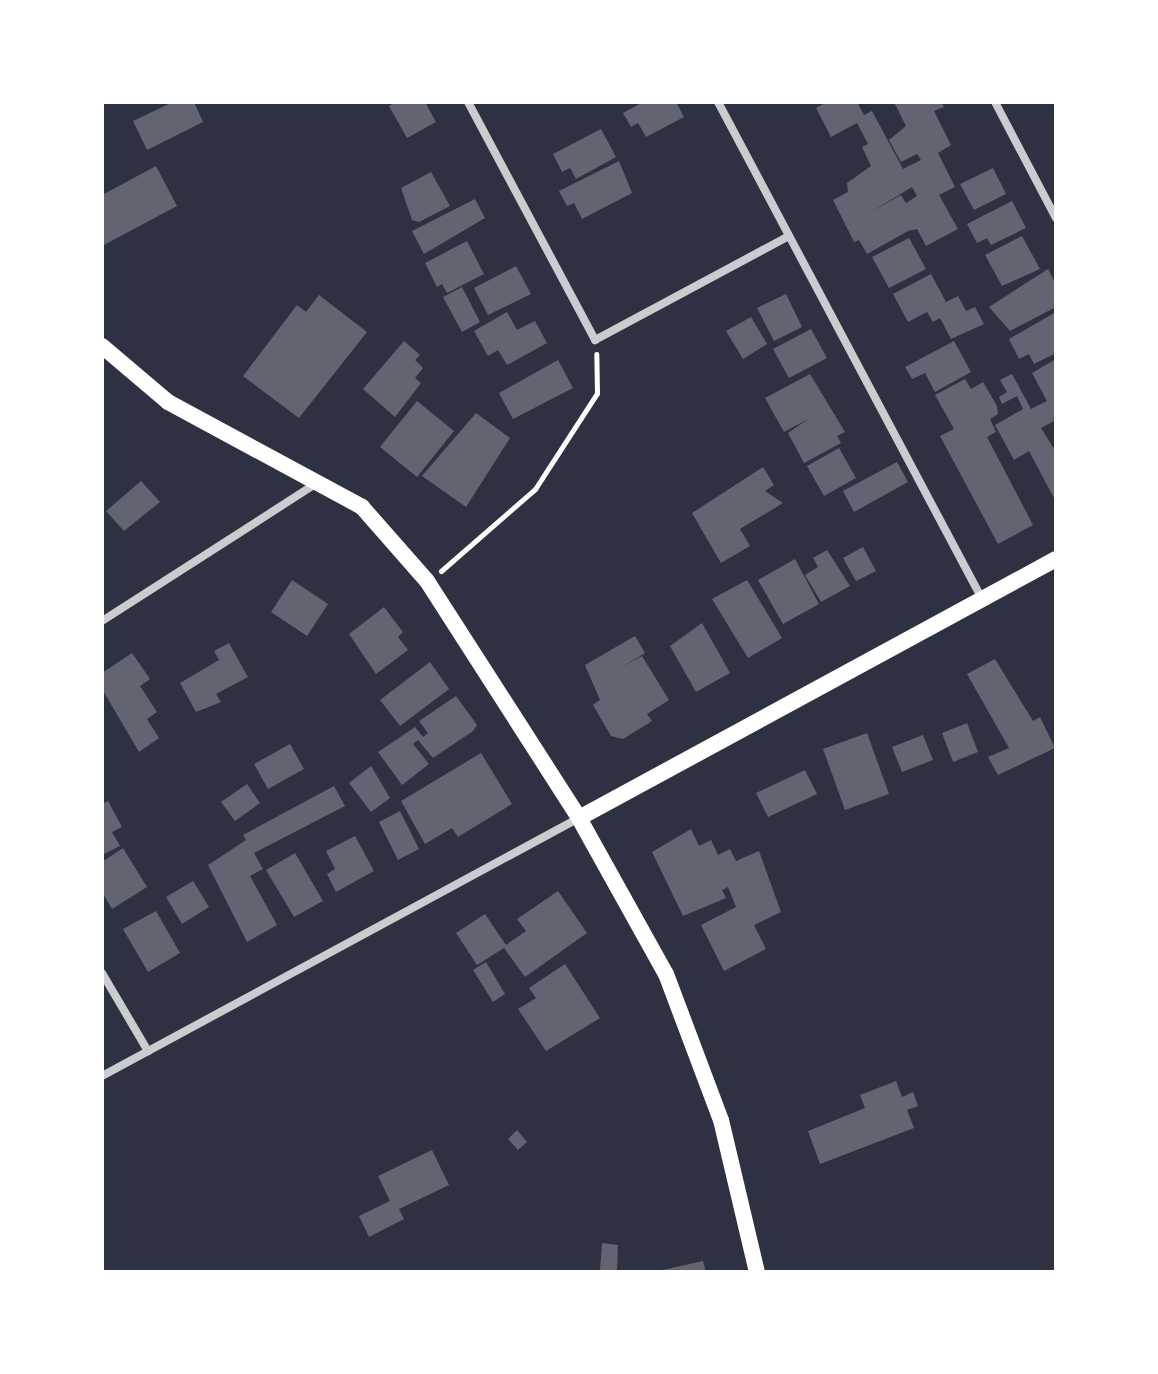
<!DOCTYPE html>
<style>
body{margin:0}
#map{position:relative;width:1158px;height:1374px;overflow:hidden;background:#2d3142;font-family:"DM Sans",sans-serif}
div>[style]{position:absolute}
.building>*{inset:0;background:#626471}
.path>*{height:5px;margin:-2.5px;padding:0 2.5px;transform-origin:2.5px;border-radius:2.5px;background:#fff}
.minor>*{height:8px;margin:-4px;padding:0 4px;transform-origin:4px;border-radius:4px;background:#caccd0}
.secondary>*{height:16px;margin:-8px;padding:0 8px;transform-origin:8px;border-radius:8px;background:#fff}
span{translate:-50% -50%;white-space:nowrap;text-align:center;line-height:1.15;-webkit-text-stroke:6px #fff;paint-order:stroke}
.frame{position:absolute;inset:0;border:104px solid #fff;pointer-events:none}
</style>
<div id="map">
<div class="building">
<i style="clip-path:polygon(173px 102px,194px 102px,203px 122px,147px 150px,133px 121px)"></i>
<i style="clip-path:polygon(396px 102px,425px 102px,436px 122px,407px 138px,389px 106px)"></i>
<i style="clip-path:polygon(643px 102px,676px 102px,684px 117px,646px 137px,638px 123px,631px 127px,623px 113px)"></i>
<i style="clip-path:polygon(evenodd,827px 102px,857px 102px,864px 115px,872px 111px,903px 169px,921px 160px,917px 154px,901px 162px,889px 140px,906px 126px,894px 102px,941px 102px,944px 107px,934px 111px,951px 145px,938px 153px,955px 187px,939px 195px,958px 229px,926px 246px,917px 229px,908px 231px,867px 254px,859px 240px,854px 242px,833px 200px,848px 192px,847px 183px,871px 166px,862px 147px,868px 144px,857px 123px,831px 137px,816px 108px,827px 102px,912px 187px,917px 196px,906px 203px,901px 195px,871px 212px,912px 187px)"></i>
<i style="clip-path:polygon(601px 129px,616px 157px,576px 179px,570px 168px,562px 172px,553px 154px)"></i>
<i style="clip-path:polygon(619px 161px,632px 193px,582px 219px,574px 203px,567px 206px,559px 191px)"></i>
<i style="clip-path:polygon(156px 166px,177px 206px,102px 246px,102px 195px)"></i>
<i style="clip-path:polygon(993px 168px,1006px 194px,974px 210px,960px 184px)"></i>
<i style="clip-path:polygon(431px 172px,450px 206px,419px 222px,412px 220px,401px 188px)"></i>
<i style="clip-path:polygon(475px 199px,485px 218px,424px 254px,412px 231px)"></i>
<i style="clip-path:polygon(1012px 201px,1026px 228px,991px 245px,987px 238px,977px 243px,967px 224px)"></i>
<i style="clip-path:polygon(1022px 236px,1040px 269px,1002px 286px,985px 255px)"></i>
<i style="clip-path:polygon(909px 238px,926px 269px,889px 288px,872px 257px)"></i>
<i style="clip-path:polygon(467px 241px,484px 274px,447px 293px,442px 284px,437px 287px,425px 263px)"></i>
<i style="clip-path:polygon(516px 266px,531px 294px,488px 315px,474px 288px)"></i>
<i style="clip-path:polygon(1048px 269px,1056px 284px,1056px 307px,1010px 331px,989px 307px)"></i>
<i style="clip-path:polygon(931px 274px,946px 302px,958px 296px,966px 311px,975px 307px,984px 324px,951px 339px,940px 318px,933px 322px,927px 312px,908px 322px,893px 294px)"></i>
<i style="clip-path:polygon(462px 287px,480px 322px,462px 332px,443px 297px)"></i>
<i style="clip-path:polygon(786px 294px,802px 327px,774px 341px,757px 308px)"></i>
<i style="clip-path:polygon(319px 295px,367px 332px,299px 418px,243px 376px,297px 305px,306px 312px)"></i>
<i style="clip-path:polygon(507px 312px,517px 330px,535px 321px,547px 343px,507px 365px,498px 350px,488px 356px,474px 331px)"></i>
<i style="clip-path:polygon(1056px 312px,1056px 353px,1034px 364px,1029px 354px,1019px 359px,1009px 339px)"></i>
<i style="clip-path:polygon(751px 317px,767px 344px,743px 359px,726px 331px)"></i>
<i style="clip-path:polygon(811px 329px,827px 358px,789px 378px,773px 349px)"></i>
<i style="clip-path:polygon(404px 341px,420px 355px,415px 360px,423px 368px,415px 378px,421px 383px,395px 417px,363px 389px)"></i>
<i style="clip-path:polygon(954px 341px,971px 372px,935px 392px,925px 373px,912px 379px,905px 367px)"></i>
<i style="clip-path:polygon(1056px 359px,1056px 420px,1041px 428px,1056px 452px,1056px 502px,1029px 451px,1014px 460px,995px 425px,1023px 409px,1017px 396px,1002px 404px,999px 397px,1007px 392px,1000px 380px,1012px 374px,1031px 409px,1047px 401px,1032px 373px)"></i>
<i style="clip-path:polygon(558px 360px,573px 388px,513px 419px,499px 393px)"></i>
<i style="clip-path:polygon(810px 374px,845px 432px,837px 436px,841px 443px,804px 463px,788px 433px,808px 419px,784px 432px,765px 398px)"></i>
<i style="clip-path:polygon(965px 379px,971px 389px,983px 382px,997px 406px,998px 414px,990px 419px,996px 432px,987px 437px,1033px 525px,998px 544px,940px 436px,954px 429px,935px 395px)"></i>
<i style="clip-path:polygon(417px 401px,454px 431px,417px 477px,380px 447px)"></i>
<i style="clip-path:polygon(476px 413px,510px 438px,466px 507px,422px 476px)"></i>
<i style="clip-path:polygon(839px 448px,856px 478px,824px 496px,807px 466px)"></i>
<i style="clip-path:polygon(897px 462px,908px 482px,854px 512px,843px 491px)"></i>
<i style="clip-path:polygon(763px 467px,774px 485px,765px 491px,783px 503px,740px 529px,750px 546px,721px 563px,692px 513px)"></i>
<i style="clip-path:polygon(141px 481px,160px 502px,124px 531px,106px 511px)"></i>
<i style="clip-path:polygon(863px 547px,876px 571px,856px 581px,843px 558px)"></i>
<i style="clip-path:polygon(827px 550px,850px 586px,821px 602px,805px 575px,818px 567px,813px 558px)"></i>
<i style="clip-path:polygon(795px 559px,819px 604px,783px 624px,758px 580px)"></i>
<i style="clip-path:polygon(292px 580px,328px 604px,307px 636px,271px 612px)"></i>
<i style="clip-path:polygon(747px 580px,782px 638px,748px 658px,712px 599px)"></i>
<i style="clip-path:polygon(384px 607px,403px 632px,398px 637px,408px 650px,376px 674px,349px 634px)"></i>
<i style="clip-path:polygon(702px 623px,730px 673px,696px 692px,670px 646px)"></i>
<i style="clip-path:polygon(635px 636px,645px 653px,622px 667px,642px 656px,669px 700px,647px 714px,652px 721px,623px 739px,611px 736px,593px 705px,600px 700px,585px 665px)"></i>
<i style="clip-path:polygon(229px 643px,248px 677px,216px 694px,221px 702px,196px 712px,180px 683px,219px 660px,214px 651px)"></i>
<i style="clip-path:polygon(132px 653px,150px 679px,140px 686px,157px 712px,147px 719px,159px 738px,139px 752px,102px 689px,102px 673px)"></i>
<i style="clip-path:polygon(995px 659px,1033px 721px,1040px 717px,1055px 748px,998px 775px,988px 757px,1009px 748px,967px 674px)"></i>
<i style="clip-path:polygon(430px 662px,449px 689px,400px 726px,380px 700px)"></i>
<i style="clip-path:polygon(456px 696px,477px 725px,473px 731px,433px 758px,418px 740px,413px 744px,429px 764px,402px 785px,378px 752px,415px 727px,423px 737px,428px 733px,419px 721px)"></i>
<i style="clip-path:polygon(967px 723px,978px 752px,953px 762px,942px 733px)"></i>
<i style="clip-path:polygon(867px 733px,889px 794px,845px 810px,823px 749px)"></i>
<i style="clip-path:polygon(923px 735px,933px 760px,902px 772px,892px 747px)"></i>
<i style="clip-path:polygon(290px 744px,304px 769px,268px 789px,254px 764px)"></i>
<i style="clip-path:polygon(481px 753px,512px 804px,458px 837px,452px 828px,425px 844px,401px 801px)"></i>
<i style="clip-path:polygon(371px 766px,390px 798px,371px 812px,349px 783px)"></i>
<i style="clip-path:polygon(805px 770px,817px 794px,768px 817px,756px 793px)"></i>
<i style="clip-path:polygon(247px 784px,260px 803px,235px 821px,221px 802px)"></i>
<i style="clip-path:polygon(334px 786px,345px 806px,254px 853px,263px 869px,250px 876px,277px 925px,247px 942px,208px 865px,246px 840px,243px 835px)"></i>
<i style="clip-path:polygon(108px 801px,122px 827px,112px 832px,120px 846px,102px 855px,102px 804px)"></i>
<i style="clip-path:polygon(400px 811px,419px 849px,398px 860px,379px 822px)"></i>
<i style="clip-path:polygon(691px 829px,699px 846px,711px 840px,718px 855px,730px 849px,736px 861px,759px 851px,781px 912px,754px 925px,766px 949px,724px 971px,701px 925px,736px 907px,728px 887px,722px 890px,726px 898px,683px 916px,652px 852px)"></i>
<i style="clip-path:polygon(355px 836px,374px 871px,336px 892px,327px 874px,335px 869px,326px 851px)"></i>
<i style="clip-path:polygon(123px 848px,147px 887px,112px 909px,102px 892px,102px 862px)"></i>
<i style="clip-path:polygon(295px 853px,323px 901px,294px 917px,266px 870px)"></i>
<i style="clip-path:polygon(193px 881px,209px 907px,182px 924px,166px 897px)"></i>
<i style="clip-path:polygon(558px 891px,587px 933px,525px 977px,504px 948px,477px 965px,456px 933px,485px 914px,506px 945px,526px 931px,517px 919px)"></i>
<i style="clip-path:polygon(156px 911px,180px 953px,148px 972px,123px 929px)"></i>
<i style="clip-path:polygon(486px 962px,505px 994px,493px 1002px,473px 970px)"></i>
<i style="clip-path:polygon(565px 964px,600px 1018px,546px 1051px,518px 1009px,536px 998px,529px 988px)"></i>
<i style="clip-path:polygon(896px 1081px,902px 1097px,913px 1092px,918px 1106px,907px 1110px,914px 1128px,820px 1164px,808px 1131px,865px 1108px,860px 1095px)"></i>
<i style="clip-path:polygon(517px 1130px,527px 1142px,518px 1150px,508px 1139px)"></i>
<i style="clip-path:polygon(432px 1150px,449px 1185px,399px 1209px,404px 1219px,369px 1237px,359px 1216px,390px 1201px,378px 1176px)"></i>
<i style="clip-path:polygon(602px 1243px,618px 1245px,617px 1271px,600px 1270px)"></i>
<i style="clip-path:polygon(703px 1261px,706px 1272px,658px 1272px,658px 1271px)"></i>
</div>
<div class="path">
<i style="left:441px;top:571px;width:125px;rotate:-41.1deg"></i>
<i style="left:535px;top:489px;width:114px;rotate:-57.1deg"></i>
<i style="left:597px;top:393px;width:39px;rotate:-91deg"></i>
</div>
<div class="minor">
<i style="left:468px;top:102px;width:270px;rotate:61.9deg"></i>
<i style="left:595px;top:340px;width:220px;rotate:-28.2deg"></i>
<i style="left:718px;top:102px;width:563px;rotate:62.02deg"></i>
<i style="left:995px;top:102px;width:131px;rotate:62.3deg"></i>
<i style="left:102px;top:621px;width:255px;rotate:-32.7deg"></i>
<i style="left:102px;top:973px;width:91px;rotate:59.5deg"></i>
<i style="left:102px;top:1076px;width:542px;rotate:-28.41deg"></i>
</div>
<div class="secondary">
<i style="left:102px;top:346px;width:87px;rotate:40.3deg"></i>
<i style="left:168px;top:402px;width:221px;rotate:28.4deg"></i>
<i style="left:362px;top:507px;width:98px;rotate:48.7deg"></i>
<i style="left:427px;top:581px;width:282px;rotate:57.3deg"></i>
<i style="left:579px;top:818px;width:179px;rotate:60.9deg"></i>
<i style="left:666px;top:974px;width:156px;rotate:69.4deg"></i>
<i style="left:721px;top:1120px;width:156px;rotate:76.7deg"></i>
<i style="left:579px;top:818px;width:543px;rotate:-28.5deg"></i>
</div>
<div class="frame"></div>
</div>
